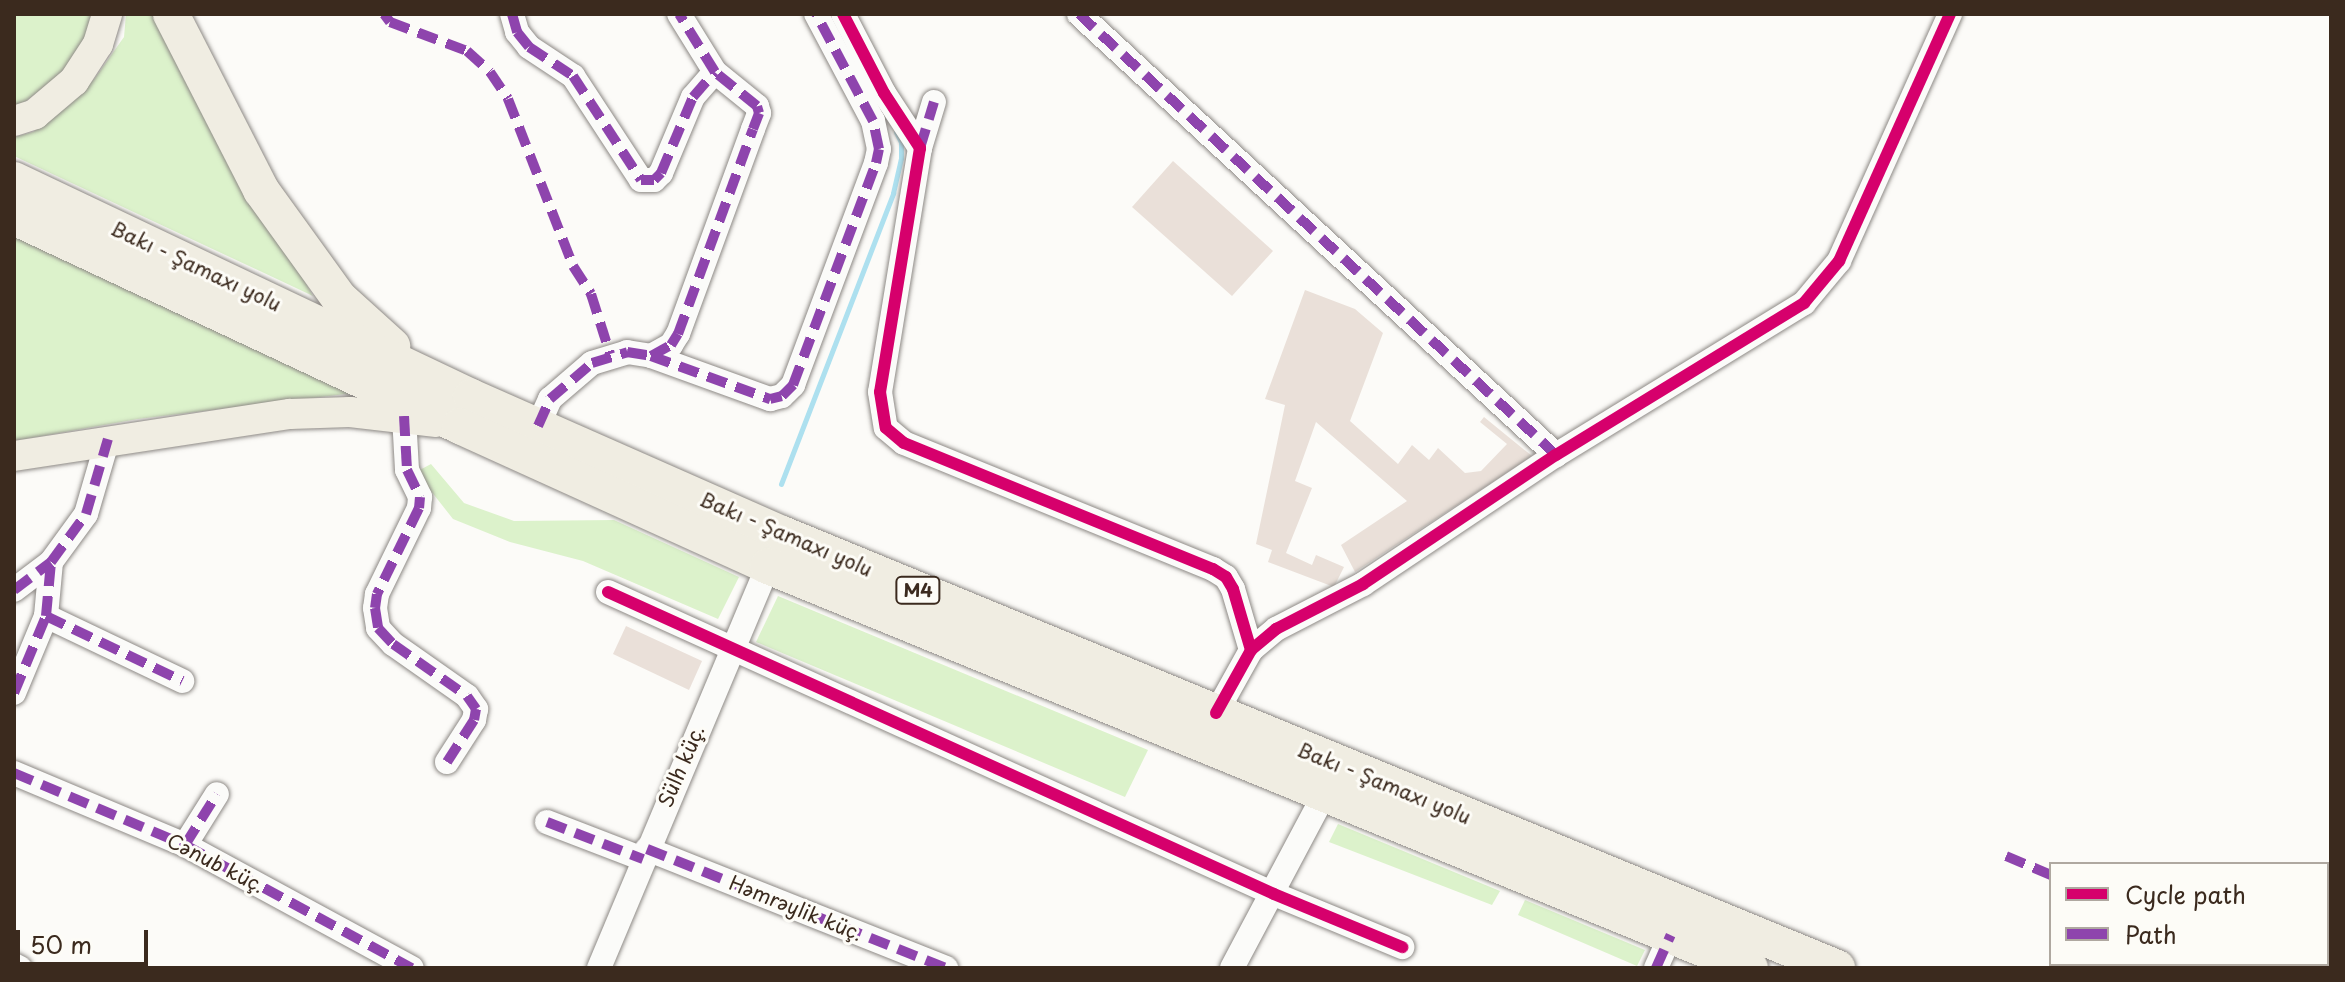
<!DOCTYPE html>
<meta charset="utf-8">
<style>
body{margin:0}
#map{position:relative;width:2345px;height:982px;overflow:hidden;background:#fcfbf8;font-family:"Playpen Sans",sans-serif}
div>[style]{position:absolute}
.green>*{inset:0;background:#dcf2cb}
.stream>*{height:5px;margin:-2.5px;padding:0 2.5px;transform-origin:2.5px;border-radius:2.5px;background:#ade0ef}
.building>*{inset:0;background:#eae0d9}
.roads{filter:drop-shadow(0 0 2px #8d8985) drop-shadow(0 0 2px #8d8985)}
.minor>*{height:24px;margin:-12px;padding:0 12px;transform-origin:12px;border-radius:12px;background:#fbfbf9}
.major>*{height:30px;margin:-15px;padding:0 15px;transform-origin:15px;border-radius:15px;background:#f0ede2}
.highway>*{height:36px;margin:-18px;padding:0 18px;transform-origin:18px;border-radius:18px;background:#f0ede2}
.quiet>*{height:10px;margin-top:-5px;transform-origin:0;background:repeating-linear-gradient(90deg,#8e44ad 0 20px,transparent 0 30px)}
.cycleway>*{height:12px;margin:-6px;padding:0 6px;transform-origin:6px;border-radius:6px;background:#d6006c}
span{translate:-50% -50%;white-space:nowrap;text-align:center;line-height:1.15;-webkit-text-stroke:6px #fdfcf7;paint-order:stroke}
.shield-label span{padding:2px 6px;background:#fdfcf7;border:2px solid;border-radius:6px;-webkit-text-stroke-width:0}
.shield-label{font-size:18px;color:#3b2a1e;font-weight:700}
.street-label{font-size:20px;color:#3b2a1e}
.frame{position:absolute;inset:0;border:16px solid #3b2a1e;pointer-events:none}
.legend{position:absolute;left:2049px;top:862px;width:280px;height:104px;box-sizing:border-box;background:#fdfcf7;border:2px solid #afa8a0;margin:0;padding:10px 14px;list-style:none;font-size:24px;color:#3b2a1e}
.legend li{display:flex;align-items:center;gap:16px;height:40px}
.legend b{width:40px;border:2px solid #afa8a0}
.scale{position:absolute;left:16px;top:930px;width:132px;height:36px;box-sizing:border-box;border:4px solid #3b2a1e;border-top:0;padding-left:10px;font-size:24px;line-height:28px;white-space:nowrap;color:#3b2a1e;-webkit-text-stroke:6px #fdfcf7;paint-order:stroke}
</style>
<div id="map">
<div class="green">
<i style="clip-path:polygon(14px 14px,93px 14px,87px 40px,58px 77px,26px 101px,14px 106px)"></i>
<i style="clip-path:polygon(126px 14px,154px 14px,313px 296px,14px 156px,14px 137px,33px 132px,68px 106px,95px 78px,124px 37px)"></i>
<i style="clip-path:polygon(14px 236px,354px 393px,138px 419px,14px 441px)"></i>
<i style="clip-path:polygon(431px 464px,464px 503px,514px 521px,614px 520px,739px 577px,718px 619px,583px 561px,510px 542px,453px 519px,416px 472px)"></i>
<i style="clip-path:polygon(778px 596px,1148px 750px,1125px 797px,756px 642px)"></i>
<i style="clip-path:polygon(1338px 824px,1500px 891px,1492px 905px,1329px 842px)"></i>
<i style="clip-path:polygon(1525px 900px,1645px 950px,1637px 966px,1518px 915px)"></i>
</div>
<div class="stream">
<i style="left:781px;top:484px;width:312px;rotate:-68.9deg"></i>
<i style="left:893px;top:193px;width:36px;rotate:-77deg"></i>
<i style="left:901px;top:158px;width:16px;rotate:-90deg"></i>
<i style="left:901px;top:142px;width:11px;rotate:-117deg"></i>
</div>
<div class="building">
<i style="clip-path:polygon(1173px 161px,1273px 251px,1232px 296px,1132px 207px)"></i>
<i style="clip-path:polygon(1305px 290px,1355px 309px,1383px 333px,1350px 421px,1398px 464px,1412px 445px,1429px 460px,1438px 448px,1465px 473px,1481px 471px,1507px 444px,1480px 422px,1484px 417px,1532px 456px,1355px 572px,1341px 545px,1407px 501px,1316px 422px,1295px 481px,1312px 488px,1286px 553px,1312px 565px,1316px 555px,1344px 567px,1334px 587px,1268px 562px,1272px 550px,1256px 544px,1285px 405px,1265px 399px)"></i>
<i style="clip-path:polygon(626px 626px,702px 661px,689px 690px,613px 654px)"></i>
</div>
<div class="roads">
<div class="minor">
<i style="left:512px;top:14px;width:19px;rotate:74deg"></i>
<i style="left:517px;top:32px;width:19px;rotate:51deg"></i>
<i style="left:529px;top:47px;width:53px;rotate:33.4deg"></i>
<i style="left:573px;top:76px;width:124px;rotate:56.8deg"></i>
<i style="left:641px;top:180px;width:13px"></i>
<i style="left:654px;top:180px;width:10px;rotate:-45deg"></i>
<i style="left:661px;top:173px;width:82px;rotate:-67.2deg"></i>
<i style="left:693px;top:97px;width:33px;rotate:-49deg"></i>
<i style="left:843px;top:14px;width:89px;rotate:62.6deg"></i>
<i style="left:884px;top:93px;width:66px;rotate:56.8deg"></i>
<i style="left:920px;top:148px;width:247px;rotate:99.3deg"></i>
<i style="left:880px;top:392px;width:36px;rotate:81deg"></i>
<i style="left:886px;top:428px;width:23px;rotate:40deg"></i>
<i style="left:904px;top:443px;width:334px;rotate:22.2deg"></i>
<i style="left:1213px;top:569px;width:15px;rotate:32deg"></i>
<i style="left:1226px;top:577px;width:14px;rotate:60deg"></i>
<i style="left:1233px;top:589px;width:64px;rotate:73.6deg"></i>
<i style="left:1079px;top:14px;width:650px;rotate:42.75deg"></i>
<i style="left:920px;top:148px;width:48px;rotate:-73.1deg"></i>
<i style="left:651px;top:356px;width:127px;rotate:19.9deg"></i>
<i style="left:770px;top:399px;width:12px;rotate:-14deg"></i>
<i style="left:782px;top:396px;width:16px;rotate:-45deg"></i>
<i style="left:793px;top:385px;width:237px;rotate:-69.5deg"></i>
<i style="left:876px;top:163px;width:14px;rotate:-78deg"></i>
<i style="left:879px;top:149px;width:29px;rotate:-102deg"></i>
<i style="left:873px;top:121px;width:121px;rotate:-118deg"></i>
<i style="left:404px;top:416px;width:54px;rotate:86.8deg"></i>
<i style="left:407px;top:470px;width:30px;rotate:64deg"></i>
<i style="left:420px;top:497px;width:11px;rotate:95deg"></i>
<i style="left:419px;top:508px;width:96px;rotate:116deg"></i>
<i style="left:377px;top:594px;width:14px;rotate:98deg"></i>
<i style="left:375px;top:608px;width:20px;rotate:81deg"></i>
<i style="left:378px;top:628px;width:22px;rotate:47deg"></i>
<i style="left:393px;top:644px;width:90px;rotate:35.1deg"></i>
<i style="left:467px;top:696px;width:16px;rotate:55deg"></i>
<i style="left:476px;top:709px;width:11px;rotate:100deg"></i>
<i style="left:474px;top:720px;width:50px;rotate:122.7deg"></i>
<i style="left:538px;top:426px;width:30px;rotate:-66deg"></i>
<i style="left:550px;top:399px;width:55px;rotate:-40.6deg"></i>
<i style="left:592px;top:363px;width:37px;rotate:-17deg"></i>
<i style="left:627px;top:352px;width:24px;rotate:9deg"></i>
<i style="left:651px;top:356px;width:23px;rotate:-29deg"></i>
<i style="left:671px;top:345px;width:13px;rotate:-58deg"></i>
<i style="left:678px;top:334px;width:218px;rotate:-69.9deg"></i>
<i style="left:753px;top:129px;width:17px;rotate:-69deg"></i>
<i style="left:759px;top:113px;width:7px;rotate:-106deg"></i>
<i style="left:757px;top:106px;width:54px;rotate:-141deg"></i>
<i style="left:715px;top:72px;width:68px;rotate:-121.8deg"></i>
<i style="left:14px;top:590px;width:46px;rotate:-37.1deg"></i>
<i style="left:608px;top:592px;width:731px;rotate:24.39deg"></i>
<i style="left:1274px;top:894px;width:139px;rotate:22.5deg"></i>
<i style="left:46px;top:616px;width:151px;rotate:25.5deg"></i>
<i style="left:14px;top:693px;width:83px;rotate:-67.4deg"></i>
<i style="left:46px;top:616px;width:54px;rotate:-84.7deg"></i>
<i style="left:51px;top:562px;width:59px;rotate:-53.9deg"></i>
<i style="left:86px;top:514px;width:78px;rotate:-73.7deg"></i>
<i style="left:1216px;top:713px;width:72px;rotate:-60.9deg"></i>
<i style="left:1251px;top:650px;width:33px;rotate:-40deg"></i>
<i style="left:1276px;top:629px;width:98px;rotate:-27.3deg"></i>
<i style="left:1363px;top:584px;width:232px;rotate:-33.8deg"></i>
<i style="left:1556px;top:455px;width:291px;rotate:-31.5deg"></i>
<i style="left:1804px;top:303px;width:55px;rotate:-50.2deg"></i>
<i style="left:1839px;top:261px;width:271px;rotate:-65.8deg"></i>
<i style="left:14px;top:773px;width:186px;rotate:22.8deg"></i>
<i style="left:185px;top:845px;width:258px;rotate:28.5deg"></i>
<i style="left:547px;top:822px;width:103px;rotate:21.1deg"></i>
<i style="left:185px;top:845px;width:60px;rotate:-57.9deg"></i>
<i style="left:647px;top:849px;width:322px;rotate:21.7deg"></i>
<i style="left:14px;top:965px;width:7px;rotate:27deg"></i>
<i style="left:599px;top:968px;width:436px;rotate:-67.2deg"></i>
<i style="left:1232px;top:968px;width:196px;rotate:-62deg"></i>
<i style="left:1656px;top:968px;width:36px;rotate:-66deg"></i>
</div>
<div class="major">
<i style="left:14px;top:121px;width:22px;rotate:-18deg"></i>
<i style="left:35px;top:114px;width:51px;rotate:-40.2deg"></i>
<i style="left:74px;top:81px;width:44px;rotate:-57deg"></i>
<i style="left:98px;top:44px;width:31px;rotate:-73deg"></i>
<i style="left:14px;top:456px;width:279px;rotate:-8.7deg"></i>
<i style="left:290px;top:414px;width:60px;rotate:-1.9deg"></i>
<i style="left:350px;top:412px;width:87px;rotate:6.6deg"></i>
</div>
<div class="highway">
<i style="left:171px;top:14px;width:198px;rotate:62.9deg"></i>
<i style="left:261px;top:190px;width:133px;rotate:54.2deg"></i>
<i style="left:339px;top:298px;width:72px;rotate:42.2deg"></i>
<i style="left:14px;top:180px;width:506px;rotate:25.4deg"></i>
<i style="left:471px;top:397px;width:340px;rotate:23.8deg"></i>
<i style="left:782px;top:534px;width:1141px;rotate:22.36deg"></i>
<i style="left:14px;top:217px;width:493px;rotate:25.1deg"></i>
<i style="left:460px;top:426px;width:338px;rotate:24.4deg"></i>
<i style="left:768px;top:566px;width:1061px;rotate:22.26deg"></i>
</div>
</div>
<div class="quiet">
<i style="left:384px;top:14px;width:10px;rotate:53deg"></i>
<i style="left:390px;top:22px;width:82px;rotate:20.6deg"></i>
<i style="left:467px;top:51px;width:31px;rotate:42deg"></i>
<i style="left:490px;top:72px;width:32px;rotate:56deg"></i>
<i style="left:508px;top:99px;width:179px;rotate:68.7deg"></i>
<i style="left:573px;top:266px;width:33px;rotate:57deg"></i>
<i style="left:591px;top:294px;width:63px;rotate:72.4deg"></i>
<i style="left:512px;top:14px;width:19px;rotate:74deg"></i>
<i style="left:517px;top:32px;width:19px;rotate:51deg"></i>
<i style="left:529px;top:47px;width:53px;rotate:33.4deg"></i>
<i style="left:573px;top:76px;width:124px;rotate:56.8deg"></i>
<i style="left:641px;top:180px;width:13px"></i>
<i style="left:654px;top:180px;width:10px;rotate:-45deg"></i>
<i style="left:661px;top:173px;width:82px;rotate:-67.2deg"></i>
<i style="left:693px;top:97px;width:33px;rotate:-49deg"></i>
<i style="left:1079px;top:14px;width:650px;rotate:42.75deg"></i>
<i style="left:920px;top:148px;width:48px;rotate:-73.1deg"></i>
<i style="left:651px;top:356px;width:127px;rotate:19.9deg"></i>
<i style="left:770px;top:399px;width:12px;rotate:-14deg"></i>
<i style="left:782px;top:396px;width:16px;rotate:-45deg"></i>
<i style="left:793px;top:385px;width:237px;rotate:-69.5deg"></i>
<i style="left:876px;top:163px;width:14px;rotate:-78deg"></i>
<i style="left:879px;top:149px;width:29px;rotate:-102deg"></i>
<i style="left:873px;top:121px;width:121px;rotate:-118deg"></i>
<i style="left:404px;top:416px;width:54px;rotate:86.8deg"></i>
<i style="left:407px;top:470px;width:30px;rotate:64deg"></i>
<i style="left:420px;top:497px;width:11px;rotate:95deg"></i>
<i style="left:419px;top:508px;width:96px;rotate:116deg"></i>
<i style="left:377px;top:594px;width:14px;rotate:98deg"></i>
<i style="left:375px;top:608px;width:20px;rotate:81deg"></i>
<i style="left:378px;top:628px;width:22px;rotate:47deg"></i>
<i style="left:393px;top:644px;width:90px;rotate:35.1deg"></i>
<i style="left:467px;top:696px;width:16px;rotate:55deg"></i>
<i style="left:476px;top:709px;width:11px;rotate:100deg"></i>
<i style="left:474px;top:720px;width:50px;rotate:122.7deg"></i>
<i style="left:538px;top:426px;width:30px;rotate:-66deg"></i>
<i style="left:550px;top:399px;width:55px;rotate:-40.6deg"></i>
<i style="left:592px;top:363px;width:37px;rotate:-17deg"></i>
<i style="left:627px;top:352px;width:24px;rotate:9deg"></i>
<i style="left:651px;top:356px;width:23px;rotate:-29deg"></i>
<i style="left:671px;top:345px;width:13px;rotate:-58deg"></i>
<i style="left:678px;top:334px;width:218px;rotate:-69.9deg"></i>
<i style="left:753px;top:129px;width:17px;rotate:-69deg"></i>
<i style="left:759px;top:113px;width:7px;rotate:-106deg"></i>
<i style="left:757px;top:106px;width:54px;rotate:-141deg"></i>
<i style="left:715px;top:72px;width:68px;rotate:-121.8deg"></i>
<i style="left:14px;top:590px;width:46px;rotate:-37.1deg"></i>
<i style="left:46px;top:616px;width:151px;rotate:25.5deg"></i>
<i style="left:14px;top:693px;width:83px;rotate:-67.4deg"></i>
<i style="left:46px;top:616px;width:54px;rotate:-84.7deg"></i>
<i style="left:51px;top:562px;width:59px;rotate:-53.9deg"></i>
<i style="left:86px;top:514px;width:78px;rotate:-73.7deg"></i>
<i style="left:14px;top:773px;width:186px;rotate:22.8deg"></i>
<i style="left:185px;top:845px;width:258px;rotate:28.5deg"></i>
<i style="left:547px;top:822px;width:103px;rotate:21.1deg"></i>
<i style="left:185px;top:845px;width:60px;rotate:-57.9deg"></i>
<i style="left:647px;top:849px;width:322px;rotate:21.7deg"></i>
<i style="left:2006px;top:856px;width:49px;rotate:22.9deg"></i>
<i style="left:2264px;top:964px;width:9px;rotate:27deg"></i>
<i style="left:14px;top:965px;width:7px;rotate:27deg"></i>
<i style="left:1656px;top:968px;width:36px;rotate:-66deg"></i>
</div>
<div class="cycleway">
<i style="left:843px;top:14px;width:89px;rotate:62.6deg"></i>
<i style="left:884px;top:93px;width:66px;rotate:56.8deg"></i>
<i style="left:920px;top:148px;width:247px;rotate:99.3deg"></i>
<i style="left:880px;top:392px;width:36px;rotate:81deg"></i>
<i style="left:886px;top:428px;width:23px;rotate:40deg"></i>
<i style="left:904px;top:443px;width:334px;rotate:22.2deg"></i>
<i style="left:1213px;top:569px;width:15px;rotate:32deg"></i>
<i style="left:1226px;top:577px;width:14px;rotate:60deg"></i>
<i style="left:1233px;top:589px;width:64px;rotate:73.6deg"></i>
<i style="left:608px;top:592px;width:731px;rotate:24.39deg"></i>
<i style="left:1274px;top:894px;width:139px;rotate:22.5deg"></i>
<i style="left:1216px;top:713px;width:72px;rotate:-60.9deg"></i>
<i style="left:1251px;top:650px;width:33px;rotate:-40deg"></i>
<i style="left:1276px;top:629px;width:98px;rotate:-27.3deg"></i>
<i style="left:1363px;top:584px;width:232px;rotate:-33.8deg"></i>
<i style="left:1556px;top:455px;width:291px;rotate:-31.5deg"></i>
<i style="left:1804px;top:303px;width:55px;rotate:-50.2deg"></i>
<i style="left:1839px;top:261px;width:271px;rotate:-65.8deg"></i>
</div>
<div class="shield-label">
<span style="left:918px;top:590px">M4</span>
</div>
<div class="street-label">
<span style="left:196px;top:266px;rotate:25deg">Bakı - Şamaxı yolu</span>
<span style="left:786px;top:534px;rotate:23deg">Bakı - Şamaxı yolu</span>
<span style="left:681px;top:766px;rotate:-67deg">Sülh küç.</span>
<span style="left:1384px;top:783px;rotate:22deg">Bakı - Şamaxı yolu</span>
<span style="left:216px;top:863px;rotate:27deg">Cənub küç.</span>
<span style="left:796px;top:908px;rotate:22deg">Həmrəylik küç.</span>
</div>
<div class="frame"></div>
<ul class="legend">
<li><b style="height:10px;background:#d6006c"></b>Cycle path</li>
<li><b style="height:10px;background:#8e44ad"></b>Path</li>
</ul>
<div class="scale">50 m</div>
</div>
